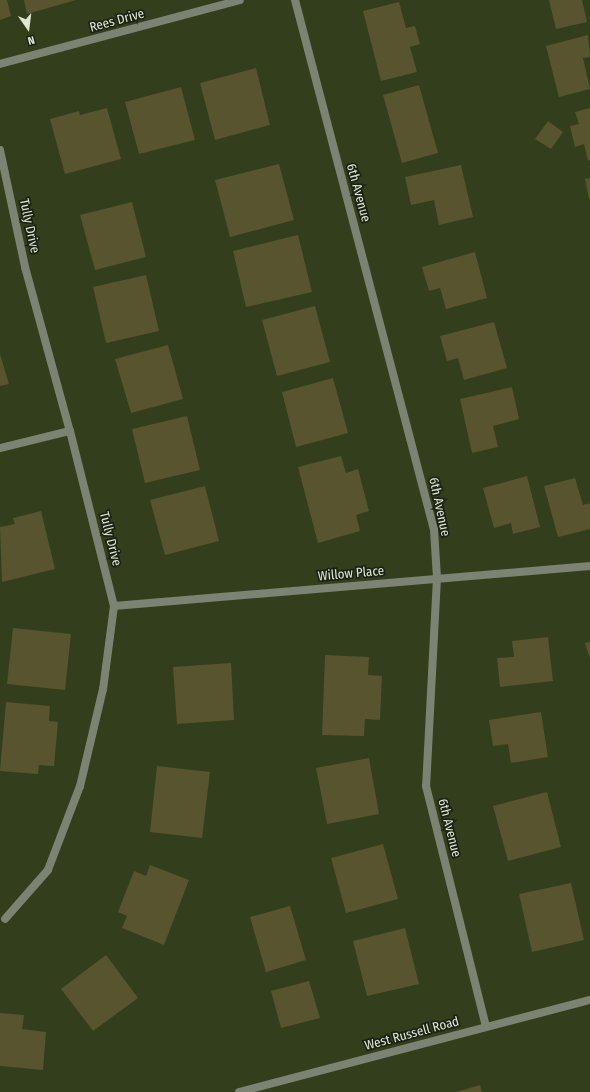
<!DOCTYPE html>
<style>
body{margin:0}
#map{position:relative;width:590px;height:1092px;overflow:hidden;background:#333e1d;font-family:"Fira Sans Condensed",sans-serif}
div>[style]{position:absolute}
.building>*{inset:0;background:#57542f}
.minor>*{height:8px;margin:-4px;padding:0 4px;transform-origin:4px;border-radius:4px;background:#7d8373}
.tertiary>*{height:8px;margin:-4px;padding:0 4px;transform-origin:4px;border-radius:4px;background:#7d8373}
span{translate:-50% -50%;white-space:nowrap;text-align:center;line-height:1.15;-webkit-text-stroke:3.5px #1d2314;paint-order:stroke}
.street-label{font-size:13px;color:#dee5d2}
.north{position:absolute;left:8px;top:8px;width:40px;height:40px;-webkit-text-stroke:3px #1d2314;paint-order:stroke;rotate:166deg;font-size:11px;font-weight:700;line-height:16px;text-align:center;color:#dee5d2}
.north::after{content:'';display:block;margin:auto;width:14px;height:18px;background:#dee5d2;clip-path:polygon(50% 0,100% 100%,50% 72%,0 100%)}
</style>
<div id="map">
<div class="building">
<i style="clip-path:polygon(0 0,7px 0,11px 16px,0 20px)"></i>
<i style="clip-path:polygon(24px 0,76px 0,27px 14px)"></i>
<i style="clip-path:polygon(549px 0,582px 0,587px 22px,556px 29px)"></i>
<i style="clip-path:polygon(399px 2px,406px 28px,415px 26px,420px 44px,410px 47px,417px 72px,381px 81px,363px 11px)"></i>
<i style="clip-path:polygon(588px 35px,590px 57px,583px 58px,590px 89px,559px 97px,546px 46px)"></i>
<i style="clip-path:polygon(256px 68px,270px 125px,215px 140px,200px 83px)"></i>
<i style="clip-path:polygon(419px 85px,438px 153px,402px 163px,383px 95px)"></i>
<i style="clip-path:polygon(181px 87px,195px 140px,139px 154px,125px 102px)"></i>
<i style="clip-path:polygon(107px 108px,121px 159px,65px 174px,50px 119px,79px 111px,80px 115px)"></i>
<i style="clip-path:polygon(590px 108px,590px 160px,588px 161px,584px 144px,575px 147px,570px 126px,579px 124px,575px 112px)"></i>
<i style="clip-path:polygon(548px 121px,563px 132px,551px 149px,535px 139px)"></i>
<i style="clip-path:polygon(279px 164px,294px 220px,230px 237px,215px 180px)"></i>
<i style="clip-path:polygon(461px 165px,473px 217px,439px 225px,434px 200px,411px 205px,405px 177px)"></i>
<i style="clip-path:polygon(590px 178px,590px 199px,589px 199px,585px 179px)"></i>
<i style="clip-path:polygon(132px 202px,146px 257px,95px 270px,80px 215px)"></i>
<i style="clip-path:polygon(298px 235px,312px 292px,246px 307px,233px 251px)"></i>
<i style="clip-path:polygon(475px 252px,487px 298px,446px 309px,440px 288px,429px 291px,422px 267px)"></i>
<i style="clip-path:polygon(146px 275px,159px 331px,106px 343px,93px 287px)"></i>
<i style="clip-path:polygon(315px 306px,330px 362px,277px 376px,262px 320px)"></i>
<i style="clip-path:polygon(494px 322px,507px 368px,464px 380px,458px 358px,447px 361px,440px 336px)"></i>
<i style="clip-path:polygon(168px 345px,183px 399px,131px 413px,115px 359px)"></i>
<i style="clip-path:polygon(0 354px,9px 384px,0 386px)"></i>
<i style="clip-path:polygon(333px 378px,348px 433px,296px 447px,282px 392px)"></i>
<i style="clip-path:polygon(512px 387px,519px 419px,493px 426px,498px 447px,472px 453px,460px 399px)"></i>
<i style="clip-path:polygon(187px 416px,200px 470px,145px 483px,132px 429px)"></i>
<i style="clip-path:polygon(341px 456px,346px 473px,358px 469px,369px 511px,356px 515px,360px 531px,318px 543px,298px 467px)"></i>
<i style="clip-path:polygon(527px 476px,540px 527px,513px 534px,511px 523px,494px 528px,483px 488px)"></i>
<i style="clip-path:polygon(575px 478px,583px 505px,590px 503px,590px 529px,558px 537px,544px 486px)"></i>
<i style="clip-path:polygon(205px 486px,219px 541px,165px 555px,150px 500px)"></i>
<i style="clip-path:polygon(41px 511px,55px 569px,2px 582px,0 527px,15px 524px,13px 518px)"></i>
<i style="clip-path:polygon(13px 628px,71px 634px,65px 690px,7px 684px)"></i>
<i style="clip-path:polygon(548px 637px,553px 681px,500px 687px,497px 658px,514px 657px,512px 641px)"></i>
<i style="clip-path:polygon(590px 642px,590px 659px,585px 643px)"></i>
<i style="clip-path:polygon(325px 655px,369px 657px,368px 675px,382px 676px,380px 720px,365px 719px,364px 736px,322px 735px)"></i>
<i style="clip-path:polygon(231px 663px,234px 720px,177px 724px,173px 667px)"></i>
<i style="clip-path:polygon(6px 702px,50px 706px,49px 721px,58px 722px,54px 766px,39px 765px,38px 774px,0 771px)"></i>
<i style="clip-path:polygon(541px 712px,548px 757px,511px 763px,508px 744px,493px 746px,489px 720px)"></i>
<i style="clip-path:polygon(369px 758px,379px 814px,327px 824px,316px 768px)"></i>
<i style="clip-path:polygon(157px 766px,210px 772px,202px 838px,150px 832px)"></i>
<i style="clip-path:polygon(547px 792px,561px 847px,508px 861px,493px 806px)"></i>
<i style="clip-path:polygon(383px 844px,398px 899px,346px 913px,331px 858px)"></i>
<i style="clip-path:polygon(150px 865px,189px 880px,164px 945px,122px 928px,127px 916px,118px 912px,134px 871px,146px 876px)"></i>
<i style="clip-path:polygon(571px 883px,584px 940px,532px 952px,519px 894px)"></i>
<i style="clip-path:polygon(290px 906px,306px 960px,266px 972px,250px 917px)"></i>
<i style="clip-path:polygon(405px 928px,419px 984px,367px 996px,353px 941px)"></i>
<i style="clip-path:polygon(106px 955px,138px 998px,93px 1031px,61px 989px)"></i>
<i style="clip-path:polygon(309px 981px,320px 1018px,281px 1028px,271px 991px)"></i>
<i style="clip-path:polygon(0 1013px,24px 1015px,22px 1029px,46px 1032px,43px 1070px,0 1066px)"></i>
<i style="clip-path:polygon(480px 1085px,482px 1092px,456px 1092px)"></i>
</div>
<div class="minor">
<i style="left:295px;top:0;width:548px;rotate:75.3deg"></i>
<i style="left:434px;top:530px;width:48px;rotate:86.4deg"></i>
<i style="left:437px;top:578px;width:208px;rotate:93deg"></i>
<i style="left:426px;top:786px;width:248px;rotate:76deg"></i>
<i style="left:0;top:64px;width:248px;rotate:-14.9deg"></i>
<i style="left:0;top:150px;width:120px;rotate:77.9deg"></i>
<i style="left:25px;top:267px;width:170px;rotate:74.7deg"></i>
<i style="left:70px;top:431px;width:180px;rotate:75.9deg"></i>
<i style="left:114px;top:606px;width:84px;rotate:97.5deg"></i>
<i style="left:103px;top:689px;width:100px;rotate:103.3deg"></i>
<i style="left:80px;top:786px;width:90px;rotate:110.9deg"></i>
<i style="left:48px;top:870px;width:65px;rotate:131.3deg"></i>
<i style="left:0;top:448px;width:72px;rotate:-13.7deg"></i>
<i style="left:114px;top:606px;width:478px;rotate:-4.8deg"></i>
</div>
<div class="tertiary">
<i style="left:239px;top:1092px;width:363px;rotate:-14.7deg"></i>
</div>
<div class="street-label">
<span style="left:117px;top:21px;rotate:-15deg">Rees Drive</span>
<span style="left:358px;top:193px;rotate:75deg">6th Avenue</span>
<span style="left:29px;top:226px;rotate:78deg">Tully Drive</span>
<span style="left:439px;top:507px;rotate:78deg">6th Avenue</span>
<span style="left:110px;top:539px;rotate:76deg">Tully Drive</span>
<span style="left:351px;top:574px;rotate:-5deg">Willow Place</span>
<span style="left:449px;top:828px;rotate:76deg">6th Avenue</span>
<span style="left:412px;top:1034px;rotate:-15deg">West Russell Road</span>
</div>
<div class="north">N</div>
</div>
